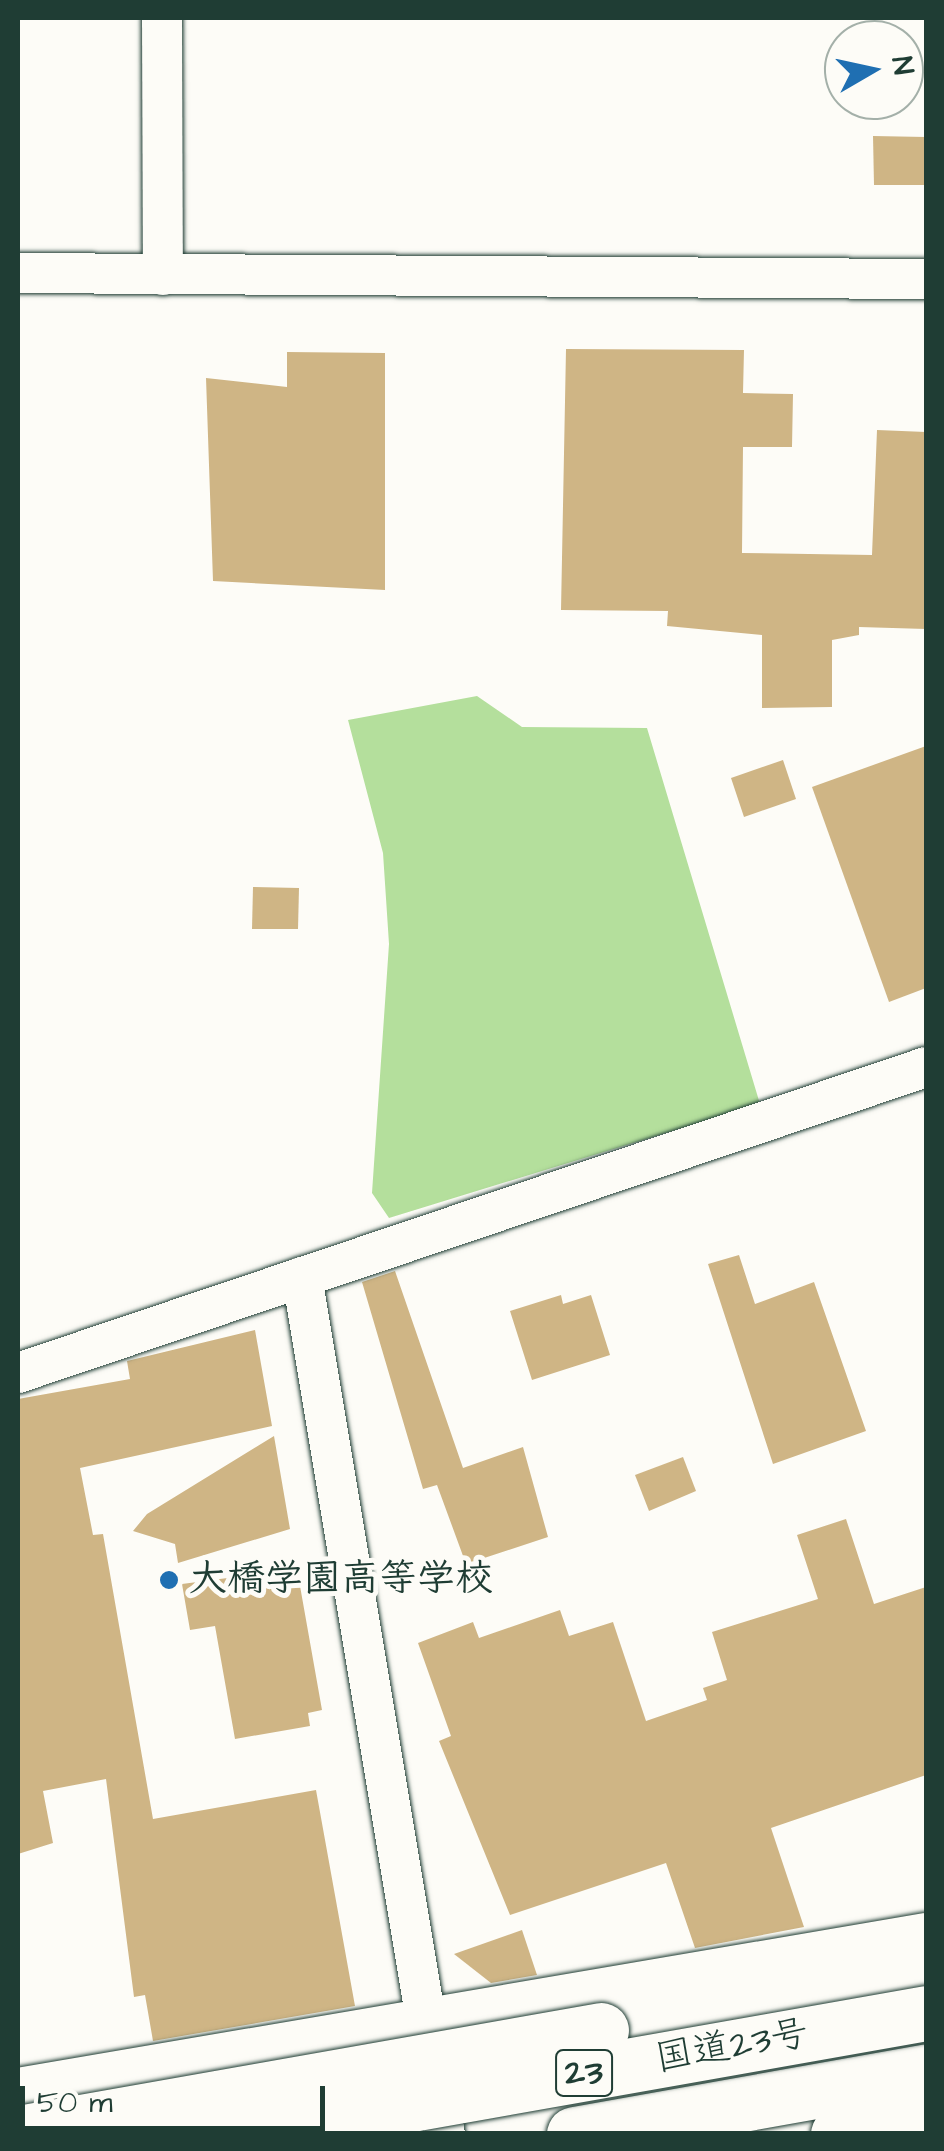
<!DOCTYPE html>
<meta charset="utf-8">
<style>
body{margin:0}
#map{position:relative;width:944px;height:2151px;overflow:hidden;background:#fdfcf7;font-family:"Architects Daughter","Klee One",sans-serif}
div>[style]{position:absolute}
.green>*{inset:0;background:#b4df9c}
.building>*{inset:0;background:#cfb585}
.roads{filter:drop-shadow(0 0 2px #1f3d34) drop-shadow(0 0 2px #1f3d34)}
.minor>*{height:40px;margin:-20px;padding:0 20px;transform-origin:20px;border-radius:20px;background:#fdfcf7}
.highway>*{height:55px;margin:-27.5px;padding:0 27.5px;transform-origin:27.5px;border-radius:27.5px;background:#fdfcf7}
.bridges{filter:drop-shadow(0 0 2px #1f3d34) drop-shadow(0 0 2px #1f3d34)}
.highway-bridge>*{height:55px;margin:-27.5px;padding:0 27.5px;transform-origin:27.5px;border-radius:27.5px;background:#fdfcf7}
.dots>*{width:28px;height:28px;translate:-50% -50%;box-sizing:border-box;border:5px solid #fdfcf7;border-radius:50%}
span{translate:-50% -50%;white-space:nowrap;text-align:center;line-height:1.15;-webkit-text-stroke:10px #fdfcf7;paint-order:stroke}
.shield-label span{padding:2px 8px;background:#fdfcf7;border:2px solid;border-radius:8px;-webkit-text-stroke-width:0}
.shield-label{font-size:35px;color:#1f3d34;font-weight:700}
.poi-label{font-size:38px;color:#1f3d34;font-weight:700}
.left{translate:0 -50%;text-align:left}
.street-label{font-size:38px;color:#1f3d34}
.frame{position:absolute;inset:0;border:20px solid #1f3d34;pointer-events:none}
.north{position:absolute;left:824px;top:20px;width:100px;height:100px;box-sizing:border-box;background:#fdfcf7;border:2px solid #a4b0a9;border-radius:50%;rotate:81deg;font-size:28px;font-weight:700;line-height:40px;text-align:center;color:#1f3d34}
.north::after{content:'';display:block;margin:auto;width:35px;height:45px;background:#1f6fb2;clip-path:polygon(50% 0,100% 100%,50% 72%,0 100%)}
.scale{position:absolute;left:20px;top:2086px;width:305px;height:45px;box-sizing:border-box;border:5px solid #1f3d34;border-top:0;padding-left:12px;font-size:30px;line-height:35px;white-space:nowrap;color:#1f3d34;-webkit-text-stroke:8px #fdfcf7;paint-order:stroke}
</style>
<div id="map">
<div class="green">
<i style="clip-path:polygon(477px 696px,522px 727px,647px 728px,760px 1104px,389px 1218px,372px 1193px,389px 944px,383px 853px,348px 720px)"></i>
</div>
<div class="building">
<i style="clip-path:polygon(873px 136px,926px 137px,926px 185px,874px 185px)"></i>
<i style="clip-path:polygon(566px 349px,744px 350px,743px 393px,793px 394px,792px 447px,743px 447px,742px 553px,872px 555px,877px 430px,926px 432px,926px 629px,859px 627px,859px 635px,832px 640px,832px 707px,762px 708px,762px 635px,667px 626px,668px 611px,561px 610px)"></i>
<i style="clip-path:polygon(287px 352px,385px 353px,385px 590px,213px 581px,206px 378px,287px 387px)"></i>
<i style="clip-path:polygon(926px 746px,926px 988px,889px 1002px,812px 787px)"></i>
<i style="clip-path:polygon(783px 760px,796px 799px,744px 817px,731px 778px)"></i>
<i style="clip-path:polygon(253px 887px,299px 888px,298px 929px,252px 929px)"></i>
<i style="clip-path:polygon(739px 1255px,755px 1304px,814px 1282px,866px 1431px,773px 1464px,708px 1264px)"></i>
<i style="clip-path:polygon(395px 1271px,463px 1468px,523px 1447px,548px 1537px,466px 1564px,437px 1485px,423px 1489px,362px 1282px)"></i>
<i style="clip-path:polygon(561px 1295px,563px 1304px,591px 1295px,610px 1355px,532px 1380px,510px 1311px)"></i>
<i style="clip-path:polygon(255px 1330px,272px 1426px,80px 1468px,93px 1535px,103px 1534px,153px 1819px,316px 1790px,355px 2006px,153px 2041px,145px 1995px,134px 1997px,106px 1779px,43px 1791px,53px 1843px,18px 1854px,18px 1399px,130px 1379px,127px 1361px)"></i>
<i style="clip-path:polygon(274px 1436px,290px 1529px,178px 1563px,175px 1544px,133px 1531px,147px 1514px)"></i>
<i style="clip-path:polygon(683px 1457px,696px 1491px,649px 1511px,635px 1475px)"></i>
<i style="clip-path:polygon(846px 1519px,874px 1604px,926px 1587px,926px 1775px,771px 1828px,804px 1927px,695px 1948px,666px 1863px,510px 1915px,439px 1741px,451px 1736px,418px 1643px,473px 1622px,479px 1638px,560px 1610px,569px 1636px,613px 1622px,646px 1721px,707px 1700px,703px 1688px,727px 1680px,712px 1632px,818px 1599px,797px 1535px)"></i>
<i style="clip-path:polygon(297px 1569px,322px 1710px,308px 1713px,310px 1726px,235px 1739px,215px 1626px,190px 1630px,182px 1584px)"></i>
<i style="clip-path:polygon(522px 1930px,537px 1975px,491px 1983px,454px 1954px)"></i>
</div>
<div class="roads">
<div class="minor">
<i style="left:162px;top:18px;width:257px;rotate:89.8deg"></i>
<i style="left:18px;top:273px;width:908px;rotate:0.38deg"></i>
<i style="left:302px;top:1277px;width:869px;rotate:80.53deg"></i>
<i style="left:18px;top:1373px;width:958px;rotate:-18.62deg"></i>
<i style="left:18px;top:2088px;width:921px;rotate:-9.69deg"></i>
</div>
<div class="highway">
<i style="left:601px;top:2030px;width:330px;rotate:-9.9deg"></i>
<i style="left:574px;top:2134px;width:358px;rotate:-10.1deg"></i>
<i style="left:838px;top:2134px;width:89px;rotate:-10.3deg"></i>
</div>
</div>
<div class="bridges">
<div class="highway-bridge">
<i style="left:18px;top:2133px;width:592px;rotate:-10.02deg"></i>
<i style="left:242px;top:2134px;width:695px;rotate:-10.03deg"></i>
</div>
</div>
<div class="dots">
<i style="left:169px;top:1580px;background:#1f6fb2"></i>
</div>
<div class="shield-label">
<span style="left:584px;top:2073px">23</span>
</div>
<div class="poi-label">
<span class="left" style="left:189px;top:1580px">大橋学園高等学校</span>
</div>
<div class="street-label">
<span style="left:732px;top:2047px;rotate:-10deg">国道23号</span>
</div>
<div class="frame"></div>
<div class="north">N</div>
<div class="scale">50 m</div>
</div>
